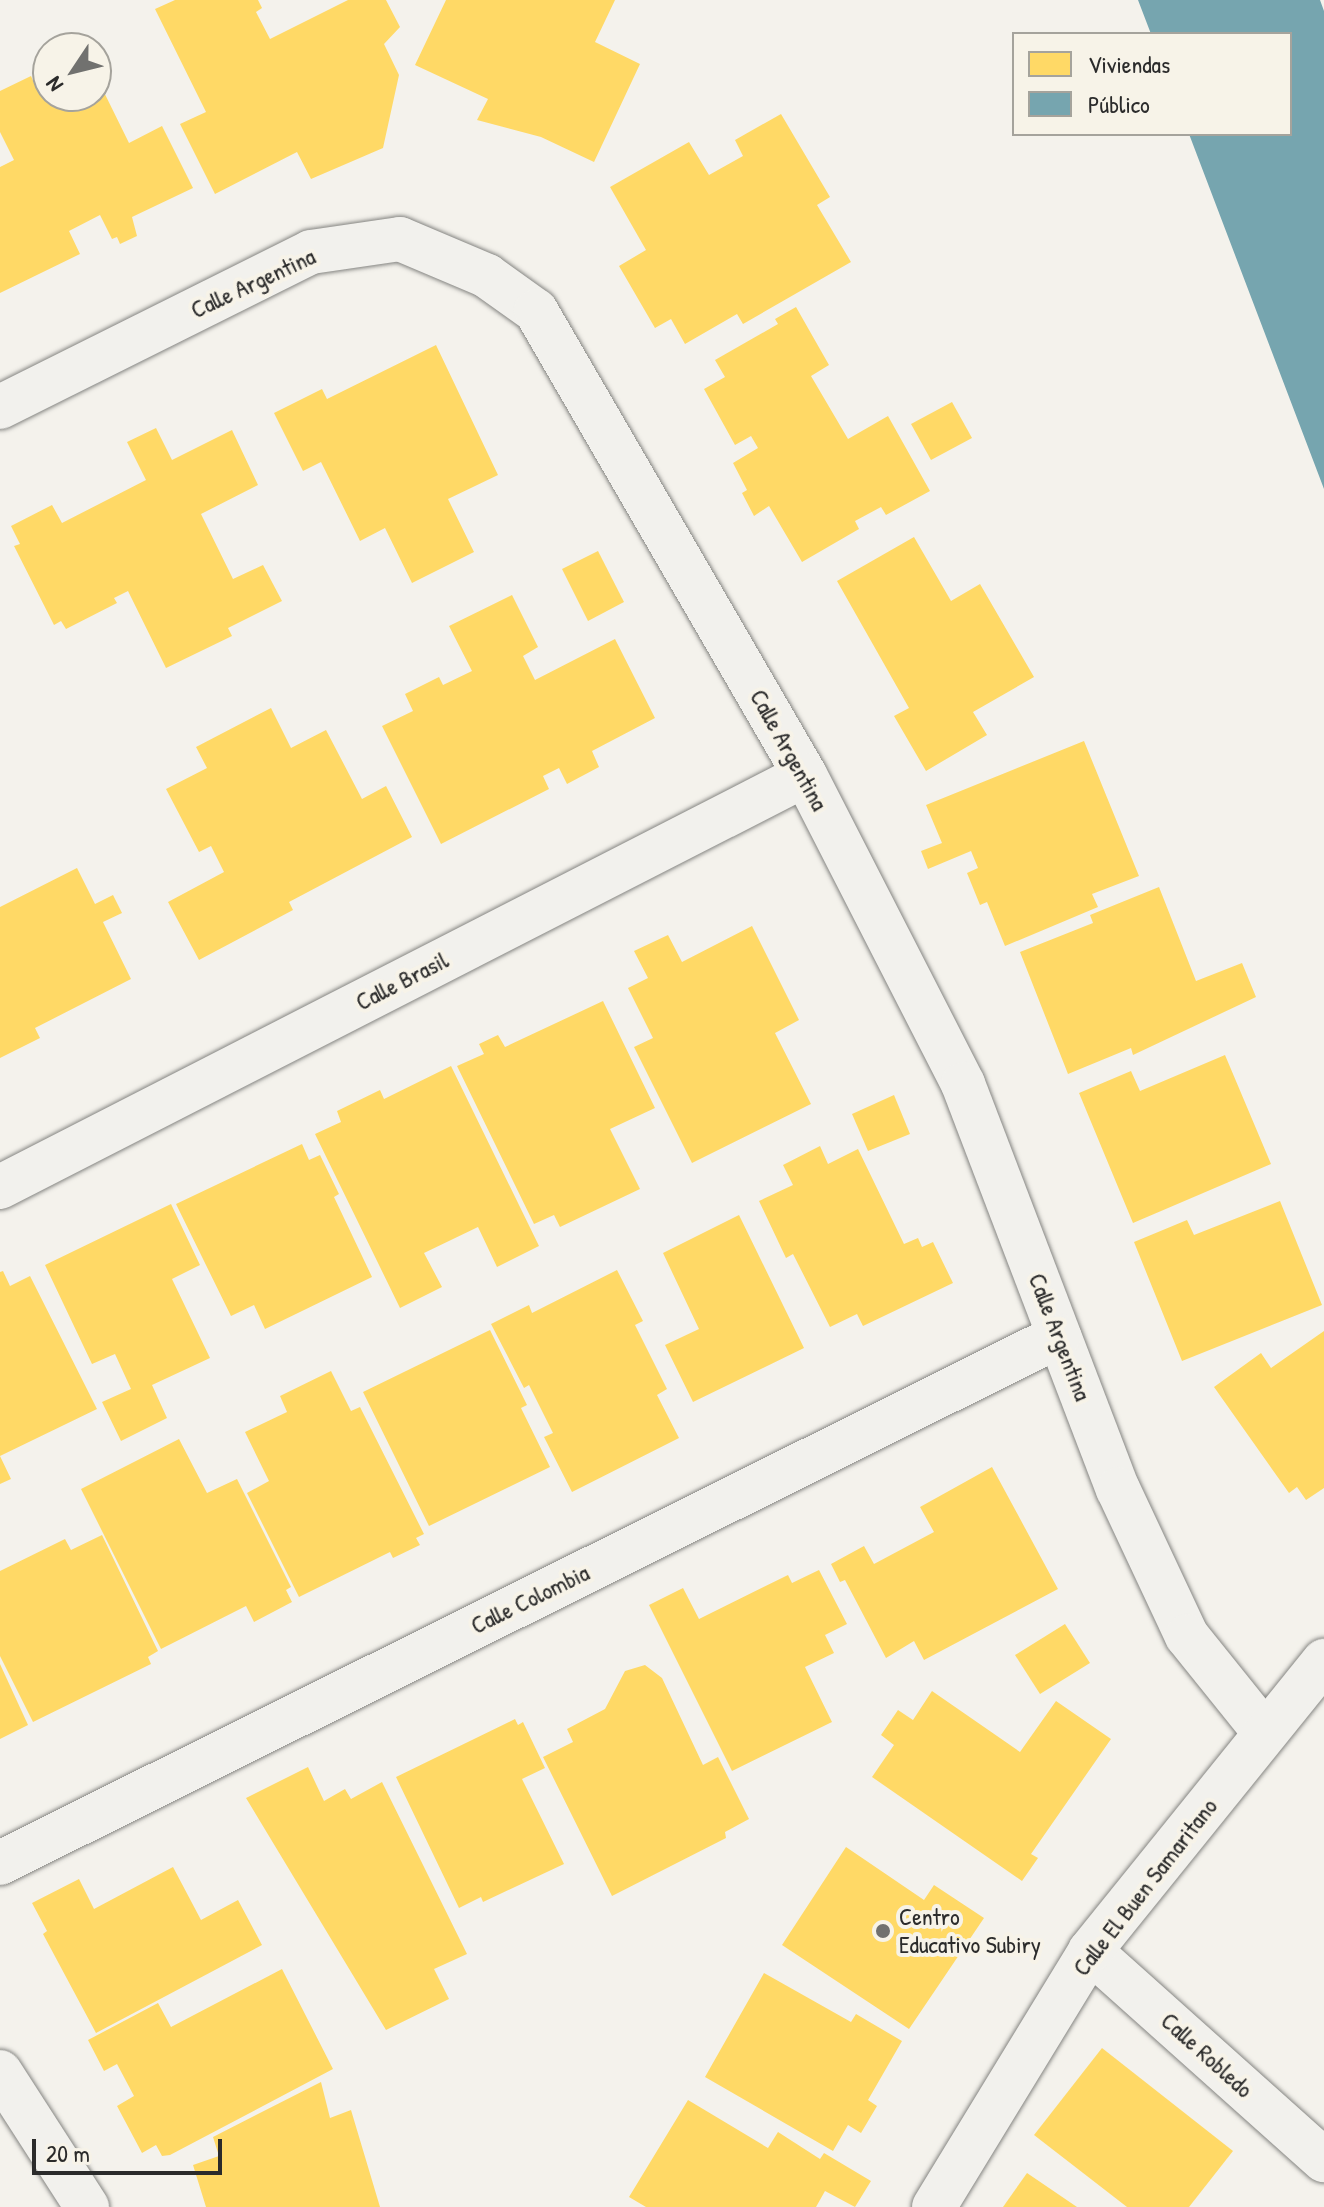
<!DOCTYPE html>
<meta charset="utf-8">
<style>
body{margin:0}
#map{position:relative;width:1324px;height:2207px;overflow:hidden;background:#f4f2ec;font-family:"Patrick Hand",sans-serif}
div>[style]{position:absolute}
.homes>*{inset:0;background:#ffd966}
.public>*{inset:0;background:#76a5af}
.roads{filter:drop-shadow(0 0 2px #858582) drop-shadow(0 0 2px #858582)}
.minor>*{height:44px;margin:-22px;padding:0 22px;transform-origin:22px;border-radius:22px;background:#f2f1ed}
.dots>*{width:22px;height:22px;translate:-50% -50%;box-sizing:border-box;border:4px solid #f7f3e8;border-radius:50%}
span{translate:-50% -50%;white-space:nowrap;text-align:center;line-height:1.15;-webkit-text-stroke:8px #f7f3e8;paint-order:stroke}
.street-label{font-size:24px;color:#2b2b2b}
.poi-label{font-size:24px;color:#2b2b2b}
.left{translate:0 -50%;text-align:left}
.legend{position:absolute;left:1012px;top:32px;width:280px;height:104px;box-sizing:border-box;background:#f7f3e8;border:2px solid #a5a39c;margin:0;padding:10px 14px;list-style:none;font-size:24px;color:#2b2b2b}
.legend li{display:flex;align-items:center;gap:16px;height:40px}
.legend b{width:40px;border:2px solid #a5a39c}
.north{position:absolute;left:32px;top:32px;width:80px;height:80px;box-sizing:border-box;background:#f7f3e8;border:2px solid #a5a39c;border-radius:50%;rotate:235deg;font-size:22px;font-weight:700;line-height:32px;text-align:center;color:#2b2b2b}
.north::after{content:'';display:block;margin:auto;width:28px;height:36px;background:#71716f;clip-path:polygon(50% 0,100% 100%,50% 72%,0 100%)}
.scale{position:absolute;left:32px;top:2139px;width:190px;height:36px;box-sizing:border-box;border:4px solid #2b2b2b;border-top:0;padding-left:10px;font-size:24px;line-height:28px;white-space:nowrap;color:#2b2b2b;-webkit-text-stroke:6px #f7f3e8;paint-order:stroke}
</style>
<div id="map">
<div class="homes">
<i style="clip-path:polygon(175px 0,258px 0,262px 8px,256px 12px,270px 39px,348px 0,386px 0,400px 27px,384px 44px,399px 75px,383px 148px,311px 179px,297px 152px,215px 194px,180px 124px,206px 112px,155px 9px)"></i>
<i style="clip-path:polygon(446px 0,615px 0,595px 42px,640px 64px,594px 162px,541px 137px,477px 120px,488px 99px,415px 65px)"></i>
<i style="clip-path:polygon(31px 76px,34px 83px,48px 76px,48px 96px,96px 96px,96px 76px,129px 143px,162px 126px,193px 188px,132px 217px,137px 236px,120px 244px,117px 237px,112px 239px,100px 215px,69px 231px,80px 254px,0 293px,0 167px,14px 160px,0 132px,0 91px)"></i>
<i style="clip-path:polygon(781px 114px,830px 197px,817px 205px,851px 262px,743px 324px,737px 314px,685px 344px,671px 319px,655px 328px,619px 266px,646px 250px,610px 187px,689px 142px,709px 175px,743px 156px,735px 140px)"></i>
<i style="clip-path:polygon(796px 307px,829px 365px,811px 376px,848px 439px,888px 416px,930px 491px,886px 515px,881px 507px,855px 521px,859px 529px,802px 562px,769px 506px,754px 516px,742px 493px,747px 490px,733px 463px,758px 448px,751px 436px,735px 445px,704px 389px,725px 377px,715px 360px,778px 324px,775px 319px)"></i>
<i style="clip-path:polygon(436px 345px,498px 475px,448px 499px,474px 552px,412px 583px,385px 528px,360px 541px,321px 462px,303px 471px,274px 413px,322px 389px,327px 399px)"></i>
<i style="clip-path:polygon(952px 402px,972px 438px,931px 460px,911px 424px)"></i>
<i style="clip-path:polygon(156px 428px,172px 460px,232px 430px,258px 485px,201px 514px,233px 579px,263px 565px,282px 601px,228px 628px,232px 636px,166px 668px,128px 591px,114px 598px,117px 603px,66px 629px,61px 621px,54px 625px,14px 546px,20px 544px,11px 526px,52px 505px,62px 523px,146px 480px,127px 442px)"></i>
<i style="clip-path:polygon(914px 537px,951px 601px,980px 584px,1034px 677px,973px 712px,987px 735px,926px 771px,894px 716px,909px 708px,837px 581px)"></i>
<i style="clip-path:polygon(598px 551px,624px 602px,588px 621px,562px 569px)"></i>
<i style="clip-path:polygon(512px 595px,538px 647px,523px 656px,535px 680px,615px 639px,655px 718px,592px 751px,599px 767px,567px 784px,559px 768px,543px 776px,549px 789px,441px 844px,382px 726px,413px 711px,405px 694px,439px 677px,443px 685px,472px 671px,449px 626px)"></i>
<i style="clip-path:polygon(271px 708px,291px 748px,326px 730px,362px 799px,386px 786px,412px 837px,289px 902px,293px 910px,199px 960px,168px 902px,224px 872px,211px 846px,199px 852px,166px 789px,207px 768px,196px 747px)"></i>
<i style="clip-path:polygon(1084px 741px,1139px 876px,1092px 894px,1098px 907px,1005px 946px,987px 902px,980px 905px,967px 873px,978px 868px,971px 851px,928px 869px,921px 851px,942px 843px,926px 805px)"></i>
<i style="clip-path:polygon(77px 868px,95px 904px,113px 895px,122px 913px,103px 922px,131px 979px,35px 1028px,40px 1038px,0 1058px,0 907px)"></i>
<i style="clip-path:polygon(1159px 887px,1196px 981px,1242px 963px,1256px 997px,1133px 1055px,1131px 1048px,1068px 1074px,1020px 952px,1093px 923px,1090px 915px)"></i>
<i style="clip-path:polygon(752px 926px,799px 1020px,775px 1033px,811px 1104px,692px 1163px,634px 1047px,653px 1038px,628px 988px,648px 978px,634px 951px,668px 935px,682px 962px)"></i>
<i style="clip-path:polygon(603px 1001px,655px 1108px,610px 1129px,640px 1189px,560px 1227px,554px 1215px,534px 1224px,457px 1066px,484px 1054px,479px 1044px,498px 1035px,505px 1047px)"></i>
<i style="clip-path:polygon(1225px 1055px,1271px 1164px,1133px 1223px,1079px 1093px,1131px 1071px,1140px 1091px)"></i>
<i style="clip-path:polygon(451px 1066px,539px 1246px,497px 1267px,478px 1227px,424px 1253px,442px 1287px,400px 1308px,315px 1134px,341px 1122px,337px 1111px,380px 1090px,384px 1099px)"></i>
<i style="clip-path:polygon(894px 1095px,910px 1134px,868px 1151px,852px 1114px)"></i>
<i style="clip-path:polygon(302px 1144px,309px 1160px,320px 1155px,339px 1194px,334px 1197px,372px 1277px,265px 1329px,254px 1305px,231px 1316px,176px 1204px)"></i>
<i style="clip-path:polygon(820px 1146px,828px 1164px,858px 1149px,904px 1244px,918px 1238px,922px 1247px,933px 1242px,953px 1283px,863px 1326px,857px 1314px,830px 1327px,793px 1254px,786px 1258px,759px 1201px,793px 1185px,783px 1165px)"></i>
<i style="clip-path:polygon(1280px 1201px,1322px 1305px,1182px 1361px,1134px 1242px,1187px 1220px,1194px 1235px)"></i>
<i style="clip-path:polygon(171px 1204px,200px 1265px,172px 1279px,210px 1358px,152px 1385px,167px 1418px,121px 1441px,102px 1402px,131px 1389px,115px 1354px,92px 1364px,45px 1265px)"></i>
<i style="clip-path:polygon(739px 1215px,804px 1348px,693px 1402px,665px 1345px,699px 1329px,663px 1253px)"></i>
<i style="clip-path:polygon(617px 1270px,643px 1321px,635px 1325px,667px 1389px,657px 1395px,679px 1438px,572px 1492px,544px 1437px,553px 1433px,529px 1385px,524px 1388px,491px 1324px,529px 1305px,532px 1313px)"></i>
<i style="clip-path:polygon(3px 1271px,10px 1286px,30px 1276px,97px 1409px,0 1456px,11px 1479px,0 1484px,0 1272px)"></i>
<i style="clip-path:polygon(490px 1330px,527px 1405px,521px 1408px,550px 1467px,429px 1526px,363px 1392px)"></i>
<i style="clip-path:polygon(1324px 1331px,1324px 1488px,1306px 1500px,1297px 1487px,1289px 1493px,1214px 1387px,1261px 1353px,1271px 1368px)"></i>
<i style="clip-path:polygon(331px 1371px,351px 1411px,360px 1407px,424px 1534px,416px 1538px,420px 1545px,393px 1558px,390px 1552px,299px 1597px,247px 1493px,269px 1481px,245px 1432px,287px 1412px,280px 1396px)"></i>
<i style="clip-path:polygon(179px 1439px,207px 1493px,237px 1479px,291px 1587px,286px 1590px,292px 1602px,254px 1622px,246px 1606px,161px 1649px,81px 1489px)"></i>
<i style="clip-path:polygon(992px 1467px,1058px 1589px,924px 1660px,914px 1641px,886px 1658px,845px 1580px,840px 1582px,831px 1564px,864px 1546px,874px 1564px,934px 1532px,920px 1507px)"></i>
<i style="clip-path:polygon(102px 1535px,158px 1651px,148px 1657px,151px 1664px,33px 1722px,0 1656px,0 1571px,65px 1539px,71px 1550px)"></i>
<i style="clip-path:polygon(819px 1570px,847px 1624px,825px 1635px,834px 1653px,805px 1667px,832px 1722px,732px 1771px,649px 1605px,683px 1588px,699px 1619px,788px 1575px,792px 1583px)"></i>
<i style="clip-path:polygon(1065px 1624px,1090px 1663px,1040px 1694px,1015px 1655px)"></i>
<i style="clip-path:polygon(0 1664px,28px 1725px,0 1739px)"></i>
<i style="clip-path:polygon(645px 1665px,662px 1678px,703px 1765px,718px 1757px,749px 1819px,725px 1832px,726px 1838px,612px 1896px,543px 1757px,573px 1742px,567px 1729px,605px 1709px,625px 1671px)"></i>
<i style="clip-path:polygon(932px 1691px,1020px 1752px,1056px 1701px,1111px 1739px,1031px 1854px,1038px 1858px,1022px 1881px,872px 1777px,894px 1745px,881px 1735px,898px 1710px,913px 1720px)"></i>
<i style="clip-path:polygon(515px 1719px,518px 1725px,523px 1722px,545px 1768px,522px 1779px,564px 1864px,483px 1902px,481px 1897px,459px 1908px,396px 1777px)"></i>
<i style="clip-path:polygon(308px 1767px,324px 1801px,345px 1789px,351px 1799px,382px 1782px,467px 1954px,434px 1969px,449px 1999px,386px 2030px,246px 1798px)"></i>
<i style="clip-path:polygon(846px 1847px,924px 1900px,934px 1885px,984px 1918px,909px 2029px,782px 1945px)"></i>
<i style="clip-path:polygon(173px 1867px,201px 1920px,238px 1900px,262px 1945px,96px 2033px,43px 1934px,47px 1931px,32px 1903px,79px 1879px,94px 1909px)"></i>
<i style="clip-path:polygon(282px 1969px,333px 2069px,170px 2155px,162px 2156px,156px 2145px,142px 2153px,117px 2106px,134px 2096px,117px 2064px,104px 2071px,88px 2040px,158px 2003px,171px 2027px)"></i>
<i style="clip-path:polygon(764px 1973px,851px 2022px,856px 2014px,902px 2041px,868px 2100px,877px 2106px,861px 2133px,848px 2125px,833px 2151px,705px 2077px)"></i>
<i style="clip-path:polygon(1102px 2048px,1233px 2151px,1189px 2207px,1127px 2207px,1034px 2135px)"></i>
<i style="clip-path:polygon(321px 2082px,330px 2118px,351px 2110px,380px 2207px,206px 2207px,193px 2165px,219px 2156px,213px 2137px)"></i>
<i style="clip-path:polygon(688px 2100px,768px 2148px,778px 2132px,820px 2159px,824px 2153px,871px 2181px,855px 2207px,825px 2191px,816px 2207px,646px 2207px,629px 2197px)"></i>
<i style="clip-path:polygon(1027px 2173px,1077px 2207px,1003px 2207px)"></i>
</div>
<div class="public">
<i style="clip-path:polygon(1138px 0,1320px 0,1324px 11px,1324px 489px,1189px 134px,1290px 134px,1290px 34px,1151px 34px)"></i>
</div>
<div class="roads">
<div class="minor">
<i style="left:0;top:407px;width:347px;rotate:-26.5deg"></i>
<i style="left:311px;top:252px;width:90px;rotate:-8.3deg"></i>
<i style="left:400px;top:239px;width:95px;rotate:23deg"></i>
<i style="left:487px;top:276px;width:60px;rotate:35.5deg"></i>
<i style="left:536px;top:311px;width:536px;rotate:59.9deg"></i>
<i style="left:805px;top:775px;width:347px;rotate:62.9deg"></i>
<i style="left:963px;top:1084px;width:434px;rotate:69.1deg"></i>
<i style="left:1118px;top:1489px;width:162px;rotate:64.9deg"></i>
<i style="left:1187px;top:1636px;width:124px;rotate:51.2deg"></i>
<i style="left:0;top:1187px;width:904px;rotate:-27.1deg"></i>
<i style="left:0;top:1863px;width:1183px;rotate:-26.46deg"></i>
<i style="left:1090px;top:1951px;width:314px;rotate:41.8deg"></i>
<i style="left:0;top:2072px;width:161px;rotate:57.2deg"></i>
<i style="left:934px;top:2207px;width:300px;rotate:-58.6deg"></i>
<i style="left:1090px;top:1951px;width:373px;rotate:-51.1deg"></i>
</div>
</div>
<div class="dots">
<i style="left:883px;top:1931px;background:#71716f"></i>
</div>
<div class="street-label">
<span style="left:253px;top:283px;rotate:-25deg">Calle Argentina</span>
<span style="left:789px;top:750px;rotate:61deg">Calle Argentina</span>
<span style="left:402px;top:981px;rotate:-27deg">Calle Brasil</span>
<span style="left:1060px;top:1337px;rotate:69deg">Calle Argentina</span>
<span style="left:530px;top:1599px;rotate:-26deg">Calle Colombia</span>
<span style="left:1145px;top:1887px;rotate:-52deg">Calle El Buen Samaritano</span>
<span style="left:1207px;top:2055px;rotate:42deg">Calle Robledo</span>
</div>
<div class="poi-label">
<span class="left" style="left:899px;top:1931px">Centro<br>Educativo Subiry</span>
</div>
<ul class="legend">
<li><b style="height:22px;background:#ffd966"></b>Viviendas</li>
<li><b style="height:22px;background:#76a5af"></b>Público</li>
</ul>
<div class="north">N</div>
<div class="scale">20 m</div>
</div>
